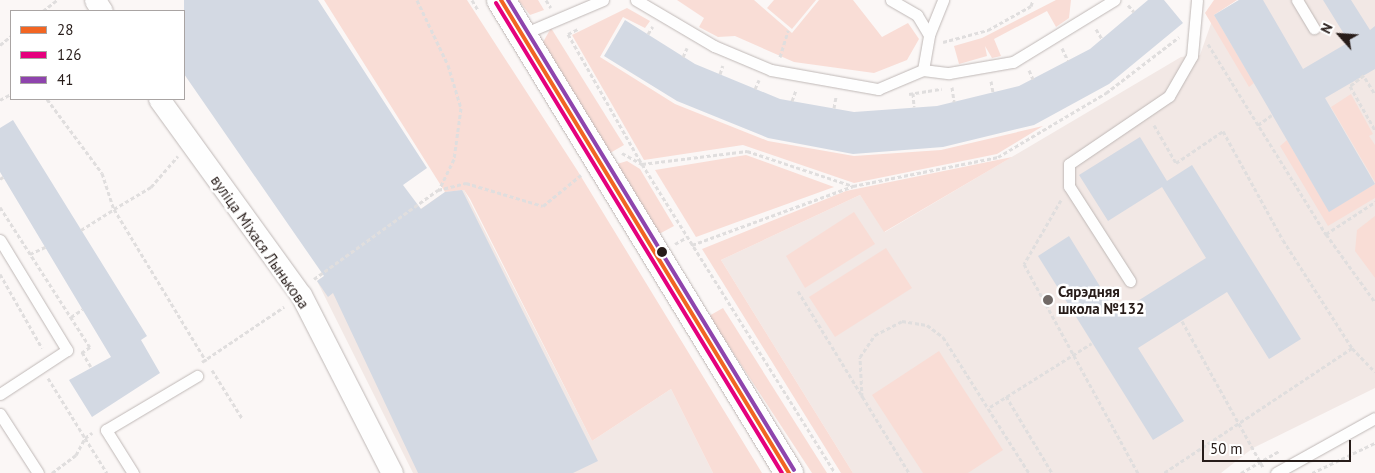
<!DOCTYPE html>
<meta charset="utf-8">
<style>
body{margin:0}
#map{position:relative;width:1375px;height:473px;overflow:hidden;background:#fbf7f6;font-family:"PT Sans",sans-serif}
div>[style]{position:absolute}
.built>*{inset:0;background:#f2e8e5}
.green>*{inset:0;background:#f9ddd6}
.building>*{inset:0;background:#d3d9e3}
.path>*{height:3px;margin-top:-1.5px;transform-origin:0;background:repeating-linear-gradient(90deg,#e0dede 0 4px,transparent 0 6.5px)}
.roads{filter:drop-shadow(0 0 1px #bfb8b6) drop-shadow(0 0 1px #bfb8b6)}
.service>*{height:11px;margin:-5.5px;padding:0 5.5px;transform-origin:5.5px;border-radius:5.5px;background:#fefefe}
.minor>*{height:21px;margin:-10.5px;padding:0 10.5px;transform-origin:10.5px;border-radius:10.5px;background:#fefefe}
.secondary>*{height:28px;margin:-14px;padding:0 14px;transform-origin:14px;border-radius:14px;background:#fefefe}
.bus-1>*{height:4px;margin:-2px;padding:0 2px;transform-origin:2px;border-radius:2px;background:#f26522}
.bus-2>*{height:4px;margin:-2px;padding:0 2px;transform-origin:2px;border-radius:2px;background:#e5007d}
.bus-3>*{height:4px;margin:-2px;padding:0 2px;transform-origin:2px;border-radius:2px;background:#8e44ad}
.dots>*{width:14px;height:14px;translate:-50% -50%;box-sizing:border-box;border:2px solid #fff;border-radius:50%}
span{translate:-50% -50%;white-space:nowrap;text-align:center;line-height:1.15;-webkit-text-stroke:5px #fff;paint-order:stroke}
.street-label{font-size:15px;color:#271c19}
.poi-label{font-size:15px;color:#271c19;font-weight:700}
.left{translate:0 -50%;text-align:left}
.legend{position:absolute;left:10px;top:10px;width:175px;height:90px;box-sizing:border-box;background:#fff;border:1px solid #a9a4a3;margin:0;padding:6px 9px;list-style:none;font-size:15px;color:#271c19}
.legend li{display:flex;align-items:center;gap:10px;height:25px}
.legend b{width:25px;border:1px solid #a9a4a3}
.north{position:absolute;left:1315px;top:10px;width:50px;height:50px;-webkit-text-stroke:4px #fff;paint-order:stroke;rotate:296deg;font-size:14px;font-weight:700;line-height:20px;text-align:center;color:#271c19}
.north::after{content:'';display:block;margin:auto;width:18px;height:22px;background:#271c19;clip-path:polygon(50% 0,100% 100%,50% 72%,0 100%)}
.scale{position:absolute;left:1202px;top:440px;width:149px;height:22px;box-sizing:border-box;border:2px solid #271c19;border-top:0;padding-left:6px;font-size:15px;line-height:18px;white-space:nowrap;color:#271c19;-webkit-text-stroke:4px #fff;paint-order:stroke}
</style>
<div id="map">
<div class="built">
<i style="clip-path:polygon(1239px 0,1375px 0,1375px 388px,1253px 448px,1221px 473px,853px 473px,721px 260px,860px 195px,885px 232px,1181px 57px,1200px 55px,1214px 15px)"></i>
<i style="clip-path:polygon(464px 190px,592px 441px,671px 389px,713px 473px,413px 473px,317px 281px,445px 192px)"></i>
</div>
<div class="green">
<i style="clip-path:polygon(324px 0,467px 0,577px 170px,762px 473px,713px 473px,671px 389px,592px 441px,470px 199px,464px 190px,445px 192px)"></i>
<i style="clip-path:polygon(518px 0,538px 0,544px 10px,530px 15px)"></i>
<i style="clip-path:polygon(677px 0,754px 0,792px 33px,819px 0,853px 0,882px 37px,908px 23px,919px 39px,907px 60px,874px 73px,794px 62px,735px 36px,718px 37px,699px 27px,704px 18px)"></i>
<i style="clip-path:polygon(774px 0,816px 0,792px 29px,767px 8px)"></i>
<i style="clip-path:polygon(1056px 0,1071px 0,1069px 18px,1056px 27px,1047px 11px,994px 39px,1001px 56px,992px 58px,985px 46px,987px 56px,959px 64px,954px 46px,982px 38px)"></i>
<i style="clip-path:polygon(1214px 0,1237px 0,1214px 15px,1254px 83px,1249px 87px,1205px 13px)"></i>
<i style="clip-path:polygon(627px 8px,650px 21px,645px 28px,623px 17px,600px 57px,675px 104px,768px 141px,854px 156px,941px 150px,1043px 126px,997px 154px,854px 183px,743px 145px,644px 160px,572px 35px)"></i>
<i style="clip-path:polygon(551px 28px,624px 145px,610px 153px,542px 44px)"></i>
<i style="clip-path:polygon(1351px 94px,1373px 134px,1369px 136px,1375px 145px,1375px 182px,1331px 107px)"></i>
<i style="clip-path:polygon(1287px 140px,1329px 211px,1375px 184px,1375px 198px,1328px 226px,1280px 146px)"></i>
<i style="clip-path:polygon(746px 155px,834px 187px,696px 237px,655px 170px)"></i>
<i style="clip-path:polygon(1012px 157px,884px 232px,860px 195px,721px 260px,853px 473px,841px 473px,702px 249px,846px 191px)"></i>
<i style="clip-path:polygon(627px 161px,640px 169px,674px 226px,659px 234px,617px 164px)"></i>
<i style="clip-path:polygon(854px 212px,875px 244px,805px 288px,786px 256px)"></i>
<i style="clip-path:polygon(1375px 216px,1375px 278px,1355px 251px,1357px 230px)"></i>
<i style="clip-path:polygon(886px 248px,912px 288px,835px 337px,809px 297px)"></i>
<i style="clip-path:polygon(723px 308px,827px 473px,812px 473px,709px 316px)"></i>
<i style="clip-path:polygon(939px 351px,1003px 450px,968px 473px,923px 473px,872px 395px)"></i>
</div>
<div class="building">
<i style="clip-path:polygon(184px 0,318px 0,427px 168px,403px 185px,421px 209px,445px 192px,462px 190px,598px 461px,573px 473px,418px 473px,333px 293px,328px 297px,317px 281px,324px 276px,184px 74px)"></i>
<i style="clip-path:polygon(1148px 0,1164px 0,1183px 23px,1109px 84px,1034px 125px,943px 147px,853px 154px,768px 138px,677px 101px,604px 56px,625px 20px,695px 64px,780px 99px,854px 112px,937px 106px,1019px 86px,1090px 49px)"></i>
<i style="clip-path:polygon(1239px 0,1263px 0,1303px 69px,1349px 42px,1323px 0,1351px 0,1370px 30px,1375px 26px,1375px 69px,1325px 98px,1375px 184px,1329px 212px,1214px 15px)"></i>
<i style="clip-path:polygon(13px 120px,147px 336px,141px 340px,160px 373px,92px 417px,69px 380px,111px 357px,0 172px,0 128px)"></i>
<i style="clip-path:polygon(1140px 137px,1167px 181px,1192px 165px,1301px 339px,1269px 359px,1227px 292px,1138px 348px,1184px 421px,1153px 440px,1038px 256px,1069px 236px,1117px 314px,1206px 258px,1162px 187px,1108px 221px,1079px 175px)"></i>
</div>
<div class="path">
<i style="left:417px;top:0;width:72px;rotate:64.5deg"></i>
<i style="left:448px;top:65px;width:45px;rotate:73.2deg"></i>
<i style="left:461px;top:108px;width:51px;rotate:97.8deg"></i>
<i style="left:454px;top:159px;width:34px;rotate:116deg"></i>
<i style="left:472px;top:0;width:12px;rotate:59deg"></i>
<i style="left:546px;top:0;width:9px;rotate:58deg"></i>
<i style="left:1128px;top:5px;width:9px;rotate:49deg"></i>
<i style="left:43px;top:11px;width:18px;rotate:-38deg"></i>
<i style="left:1096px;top:29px;width:12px;rotate:59deg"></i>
<i style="left:568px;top:34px;width:11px;rotate:-27deg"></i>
<i style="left:568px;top:34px;width:150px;rotate:60.4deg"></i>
<i style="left:642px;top:164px;width:364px;rotate:58deg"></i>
<i style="left:648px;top:34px;width:9px;rotate:-58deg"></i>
<i style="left:943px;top:42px;width:47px;rotate:-14.9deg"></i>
<i style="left:988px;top:30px;width:49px;rotate:-29.2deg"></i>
<i style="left:1031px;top:6px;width:6px;rotate:-72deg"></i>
<i style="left:1208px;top:44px;width:224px;rotate:58.2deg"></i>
<i style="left:1326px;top:234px;width:84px;rotate:54.2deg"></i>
<i style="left:0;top:45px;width:14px;rotate:-39deg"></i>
<i style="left:1062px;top:48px;width:14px;rotate:65deg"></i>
<i style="left:683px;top:57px;width:10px;rotate:-66deg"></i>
<i style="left:780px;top:57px;width:28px;rotate:-73deg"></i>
<i style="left:1029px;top:70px;width:10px;rotate:66deg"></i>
<i style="left:720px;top:74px;width:9px;rotate:-72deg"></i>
<i style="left:1364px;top:75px;width:18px;rotate:142deg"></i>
<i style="left:1350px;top:86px;width:51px;rotate:60.4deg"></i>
<i style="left:1365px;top:78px;width:19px;rotate:58deg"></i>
<i style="left:991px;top:81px;width:11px;rotate:80deg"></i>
<i style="left:952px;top:87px;width:15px;rotate:82deg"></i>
<i style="left:755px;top:89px;width:10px;rotate:-66deg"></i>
<i style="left:913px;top:93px;width:14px;rotate:86deg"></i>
<i style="left:909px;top:94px;width:33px;rotate:-9deg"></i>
<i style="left:47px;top:99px;width:92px;rotate:53.4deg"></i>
<i style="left:102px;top:173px;width:38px;rotate:72deg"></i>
<i style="left:114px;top:209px;width:43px;rotate:-30.7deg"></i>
<i style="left:151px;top:187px;width:41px;rotate:-48.9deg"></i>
<i style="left:0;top:100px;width:13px;rotate:-29deg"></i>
<i style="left:792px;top:101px;width:12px;rotate:-70deg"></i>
<i style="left:834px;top:108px;width:11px;rotate:-80deg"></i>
<i style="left:1154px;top:125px;width:44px;rotate:59.9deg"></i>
<i style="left:1176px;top:163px;width:57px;rotate:-34.2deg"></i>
<i style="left:1223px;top:131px;width:124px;rotate:61.2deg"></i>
<i style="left:1283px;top:240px;width:128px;rotate:57.4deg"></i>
<i style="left:1352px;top:348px;width:226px;rotate:146.4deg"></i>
<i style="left:1258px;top:125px;width:17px;rotate:-36deg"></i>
<i style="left:622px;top:153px;width:23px;rotate:29deg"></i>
<i style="left:642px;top:164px;width:106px;rotate:-7.1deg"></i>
<i style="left:747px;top:151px;width:112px;rotate:18.3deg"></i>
<i style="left:853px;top:186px;width:148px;rotate:-11.3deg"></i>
<i style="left:998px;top:157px;width:126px;rotate:-30.7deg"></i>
<i style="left:1106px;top:93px;width:92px;rotate:-37.5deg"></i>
<i style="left:0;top:179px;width:4px;rotate:-34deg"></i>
<i style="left:1061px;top:200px;width:74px;rotate:120deg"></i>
<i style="left:1024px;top:264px;width:238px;rotate:61.4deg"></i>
<i style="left:0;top:207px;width:166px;rotate:57.3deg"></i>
<i style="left:90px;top:347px;width:11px;rotate:146deg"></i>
<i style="left:81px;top:230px;width:39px;rotate:-32deg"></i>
<i style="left:114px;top:209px;width:178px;rotate:58.8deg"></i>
<i style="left:1326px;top:234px;width:59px;rotate:-33.1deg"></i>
<i style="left:675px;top:244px;width:14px;rotate:-30deg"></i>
<i style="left:692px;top:245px;width:171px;rotate:-20.1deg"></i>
<i style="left:30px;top:254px;width:17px;rotate:-25deg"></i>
<i style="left:0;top:274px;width:85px;rotate:60.4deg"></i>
<i style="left:314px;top:279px;width:153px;rotate:-35.7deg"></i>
<i style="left:438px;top:190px;width:29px;rotate:-14deg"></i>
<i style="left:466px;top:183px;width:80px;rotate:16.6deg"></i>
<i style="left:543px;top:206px;width:49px;rotate:-39.2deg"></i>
<i style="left:798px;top:291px;width:213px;rotate:58.6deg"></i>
<i style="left:71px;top:317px;width:14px;rotate:-34deg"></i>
<i style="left:1182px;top:321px;width:167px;rotate:61deg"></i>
<i style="left:1352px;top:348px;width:33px;rotate:46deg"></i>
<i style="left:82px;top:352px;width:17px;rotate:59deg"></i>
<i style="left:202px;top:362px;width:99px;rotate:-33.9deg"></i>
<i style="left:212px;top:370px;width:57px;rotate:58deg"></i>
<i style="left:48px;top:378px;width:70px;rotate:58.3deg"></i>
<i style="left:85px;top:438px;width:9px;rotate:-36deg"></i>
<i style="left:1006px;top:396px;width:90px;rotate:59.1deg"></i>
<i style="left:862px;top:397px;width:40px;rotate:-92.9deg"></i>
<i style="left:860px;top:357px;width:27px;rotate:-56deg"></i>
<i style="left:875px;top:335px;width:30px;rotate:-27deg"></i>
<i style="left:902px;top:321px;width:25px;rotate:9deg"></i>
<i style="left:927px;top:325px;width:20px;rotate:37deg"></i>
<i style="left:943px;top:337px;width:161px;rotate:57.7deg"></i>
<i style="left:990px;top:407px;width:120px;rotate:-32.1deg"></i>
<i style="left:52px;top:473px;width:30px;rotate:-37deg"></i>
<i style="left:76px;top:455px;width:19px;rotate:-62deg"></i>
<i style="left:85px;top:438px;width:41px;rotate:57.8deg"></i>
<i style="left:1241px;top:473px;width:44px;rotate:-30.1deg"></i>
<i style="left:1312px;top:473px;width:70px;rotate:-25.5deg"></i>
</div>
<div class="roads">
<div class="service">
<i style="left:636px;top:0;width:91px;rotate:30.5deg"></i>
<i style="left:714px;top:46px;width:62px;rotate:22.8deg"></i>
<i style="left:771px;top:70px;width:109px;rotate:10.1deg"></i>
<i style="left:878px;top:89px;width:49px;rotate:-22.9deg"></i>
<i style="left:923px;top:70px;width:26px;rotate:7deg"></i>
<i style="left:949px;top:73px;width:65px;rotate:-9.8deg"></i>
<i style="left:1013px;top:62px;width:119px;rotate:-31.5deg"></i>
<i style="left:891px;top:0;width:30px;rotate:30deg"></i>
<i style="left:917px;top:15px;width:23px;rotate:59deg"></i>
<i style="left:1297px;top:0;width:33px;rotate:59deg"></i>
<i style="left:523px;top:34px;width:87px;rotate:-23deg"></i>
<i style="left:923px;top:70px;width:36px;rotate:-80deg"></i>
<i style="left:929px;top:35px;width:38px;rotate:-68deg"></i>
<i style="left:0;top:240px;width:129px;rotate:58.7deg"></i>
<i style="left:67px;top:350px;width:80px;rotate:146.7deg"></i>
<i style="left:1130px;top:281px;width:113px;rotate:-122.7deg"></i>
<i style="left:1069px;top:186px;width:22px;rotate:-90deg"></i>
<i style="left:1069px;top:164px;width:121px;rotate:-34.2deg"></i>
<i style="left:1169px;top:96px;width:46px;rotate:-60.1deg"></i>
<i style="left:1192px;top:56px;width:56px;rotate:-84.9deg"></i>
<i style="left:0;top:414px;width:70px;rotate:57.2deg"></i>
<i style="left:133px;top:473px;width:51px;rotate:-122.1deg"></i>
<i style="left:106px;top:430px;width:106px;rotate:-30.7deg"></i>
<i style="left:1276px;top:473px;width:113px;rotate:-29.1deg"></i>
</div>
<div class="minor">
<i style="left:95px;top:0;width:13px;rotate:58deg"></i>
<i style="left:159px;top:99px;width:242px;rotate:54.1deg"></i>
<i style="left:301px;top:295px;width:200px;rotate:62.9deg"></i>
</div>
<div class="secondary">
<i style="left:501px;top:0;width:554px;rotate:58.66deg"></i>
</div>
</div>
<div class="bus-1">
<i style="left:501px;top:0;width:554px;rotate:58.66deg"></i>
</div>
<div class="bus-2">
<i style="left:496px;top:3px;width:550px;rotate:58.68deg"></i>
</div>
<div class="bus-3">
<i style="left:508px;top:0;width:550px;rotate:58.68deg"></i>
</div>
<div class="dots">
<i style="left:662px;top:252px;background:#271c19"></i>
<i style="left:1048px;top:300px;background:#716966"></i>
</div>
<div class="street-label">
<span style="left:260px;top:242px;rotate:55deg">вуліца Міхася Лынькова</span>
</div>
<div class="poi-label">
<span class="left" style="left:1058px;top:300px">Сярэдняя<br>школа №132</span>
</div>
<ul class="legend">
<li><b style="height:6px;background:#f26522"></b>28</li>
<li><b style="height:6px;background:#e5007d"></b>126</li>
<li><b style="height:6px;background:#8e44ad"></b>41</li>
</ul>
<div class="north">N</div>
<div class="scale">50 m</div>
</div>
